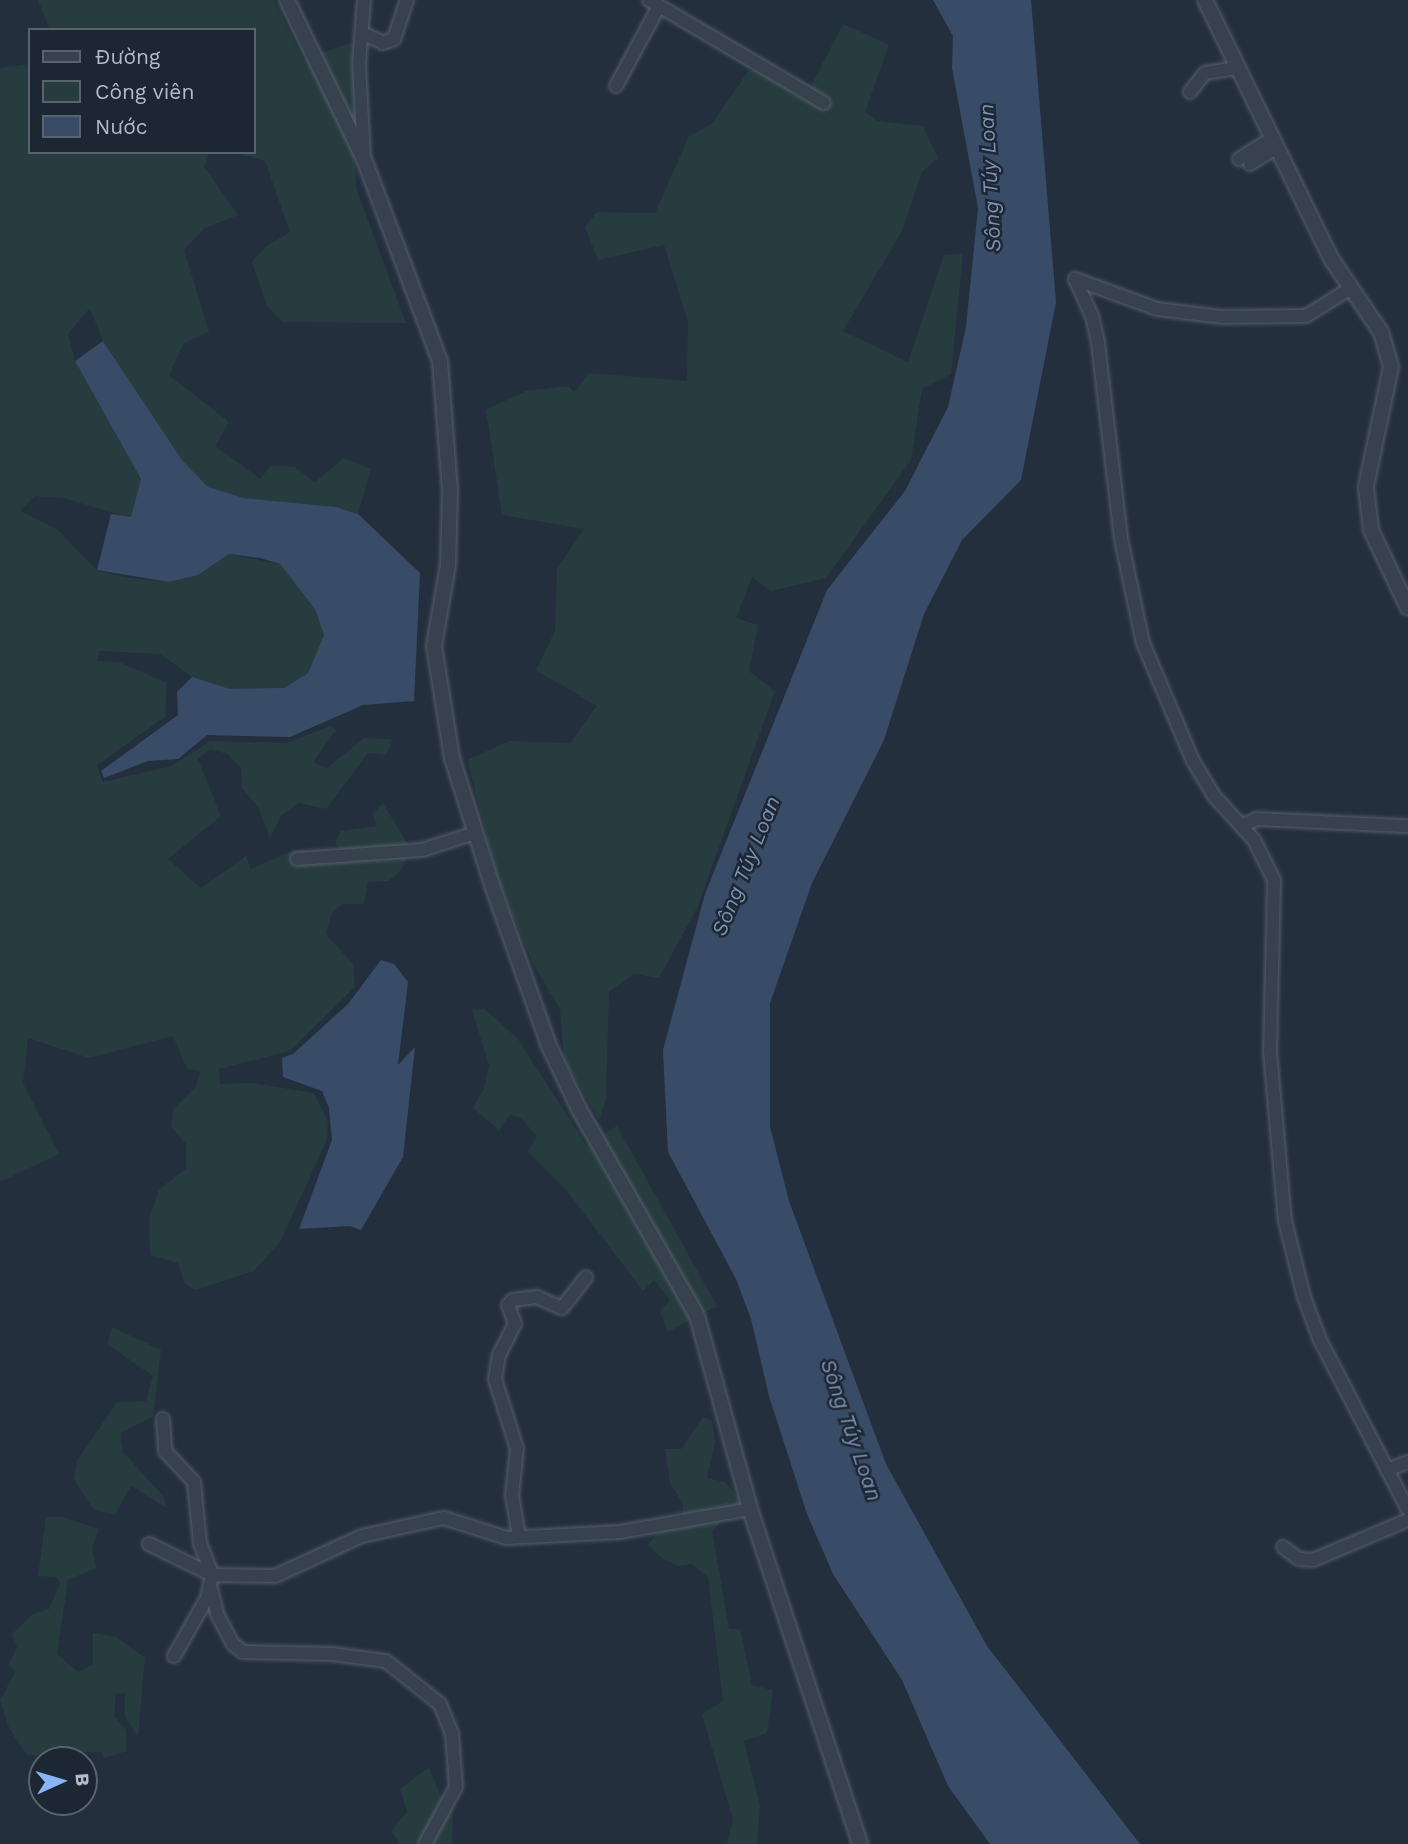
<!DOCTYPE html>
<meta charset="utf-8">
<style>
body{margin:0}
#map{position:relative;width:1408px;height:1844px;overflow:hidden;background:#242f3e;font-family:"Work Sans",sans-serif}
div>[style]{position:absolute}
.green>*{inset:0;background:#263c3f}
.water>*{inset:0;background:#394c67}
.roads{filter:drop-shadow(0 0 2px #565f6c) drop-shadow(0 0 2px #565f6c)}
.minor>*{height:12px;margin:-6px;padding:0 6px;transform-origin:6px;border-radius:6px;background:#38414e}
.tertiary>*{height:14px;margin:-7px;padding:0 7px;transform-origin:7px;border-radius:7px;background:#38414e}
span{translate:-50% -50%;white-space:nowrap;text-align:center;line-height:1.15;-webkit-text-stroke:5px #1d2633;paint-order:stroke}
.water-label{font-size:21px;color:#7c92b1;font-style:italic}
.legend{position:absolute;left:28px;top:28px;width:228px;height:126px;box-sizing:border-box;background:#1d2633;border:2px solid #59626f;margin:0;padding:9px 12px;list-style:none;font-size:21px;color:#b4bcc9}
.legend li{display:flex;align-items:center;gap:14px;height:35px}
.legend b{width:35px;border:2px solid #59626f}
.north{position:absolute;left:28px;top:1746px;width:70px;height:70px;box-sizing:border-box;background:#1d2633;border:2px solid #59626f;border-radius:50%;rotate:86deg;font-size:19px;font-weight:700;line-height:28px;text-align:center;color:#b4bcc9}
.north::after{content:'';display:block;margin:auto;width:24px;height:32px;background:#8ab4f8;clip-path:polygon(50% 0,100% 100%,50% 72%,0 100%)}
</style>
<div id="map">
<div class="green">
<i style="clip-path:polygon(38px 0,274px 0,303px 60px,355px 41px,356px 188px,406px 323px,282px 322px,267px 306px,252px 262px,266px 246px,290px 232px,265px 161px,233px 152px,254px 152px,254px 30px,50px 30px)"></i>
<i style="clip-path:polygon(843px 24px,889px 45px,865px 112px,878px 121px,923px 126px,938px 158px,922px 172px,902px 231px,843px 331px,908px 362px,944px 255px,963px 253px,951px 374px,922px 389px,911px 460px,826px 578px,771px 591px,752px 577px,736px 618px,758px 625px,749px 671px,775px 691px,698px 906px,659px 978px,634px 974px,609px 992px,606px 1100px,599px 1120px,564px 1058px,560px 1009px,532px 962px,498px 879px,467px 760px,509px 741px,570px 743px,597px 706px,536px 670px,555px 631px,557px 569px,584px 529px,502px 515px,486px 410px,526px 391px,568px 386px,574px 392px,589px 373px,687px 381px,688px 322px,664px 245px,598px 260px,585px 227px,597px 212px,655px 213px,689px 136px,712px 124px,749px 70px,811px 86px)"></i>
<i style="clip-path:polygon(30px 64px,30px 152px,210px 152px,204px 166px,238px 215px,203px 229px,184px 250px,209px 332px,184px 343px,169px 375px,229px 422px,215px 446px,260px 479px,271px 465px,295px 467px,315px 482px,344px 458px,371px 469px,358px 514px,336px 507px,244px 498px,208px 487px,182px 460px,103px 341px,90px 308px,68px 334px,75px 361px,141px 479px,131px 518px,63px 498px,35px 496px,20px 511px,58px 530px,97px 570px,123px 577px,169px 582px,198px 575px,229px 554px,280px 564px,315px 609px,324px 635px,308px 673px,284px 688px,258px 691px,230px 689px,192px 677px,160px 654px,100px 651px,97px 661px,119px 662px,167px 683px,165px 717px,97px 765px,103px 782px,172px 766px,210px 741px,287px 743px,330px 726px,336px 730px,313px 762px,327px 768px,364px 738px,393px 739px,386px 755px,368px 753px,326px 809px,299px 803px,281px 816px,270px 838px,258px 807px,242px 788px,241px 768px,227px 754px,210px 749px,198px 759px,221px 816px,168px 859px,201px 888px,246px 856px,251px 869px,293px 850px,341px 852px,335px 842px,341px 831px,377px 826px,372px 814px,383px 803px,411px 850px,399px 873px,388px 881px,368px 882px,364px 904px,342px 904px,332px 913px,326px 934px,353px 964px,355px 987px,290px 1051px,219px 1069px,220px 1084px,253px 1083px,314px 1093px,328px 1122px,327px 1140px,280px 1242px,254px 1271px,195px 1290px,185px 1284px,178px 1263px,150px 1255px,149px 1220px,159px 1189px,186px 1169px,186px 1144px,171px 1127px,173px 1109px,195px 1088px,201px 1071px,187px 1069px,173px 1036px,89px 1058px,28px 1038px,23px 1083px,59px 1154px,0 1182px,0 68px)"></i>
<i style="clip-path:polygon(485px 1009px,518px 1039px,586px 1145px,617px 1126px,717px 1306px,668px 1332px,660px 1311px,670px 1300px,654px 1280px,643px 1291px,567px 1191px,527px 1151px,537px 1137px,522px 1119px,510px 1114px,499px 1130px,473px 1108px,484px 1088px,489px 1065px,472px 1010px)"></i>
<i style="clip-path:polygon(112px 1327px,161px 1350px,153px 1417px,120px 1433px,123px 1452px,164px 1497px,167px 1508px,131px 1486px,115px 1515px,93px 1509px,74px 1480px,77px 1461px,117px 1402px,146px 1401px,153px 1376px,107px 1344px)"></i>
<i style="clip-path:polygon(703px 1417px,712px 1421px,715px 1442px,707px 1478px,725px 1482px,742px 1500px,712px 1531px,729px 1629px,740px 1629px,752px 1685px,773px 1690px,767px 1733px,744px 1741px,760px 1805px,757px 1844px,727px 1844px,733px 1820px,702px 1714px,723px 1701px,708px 1577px,692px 1564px,678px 1566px,663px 1559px,648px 1545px,659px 1530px,681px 1526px,683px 1504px,670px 1483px,665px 1449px,681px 1449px)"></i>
<i style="clip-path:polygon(46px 1517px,63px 1517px,99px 1529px,92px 1548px,96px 1568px,68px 1580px,57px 1654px,78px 1672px,93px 1664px,93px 1633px,116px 1637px,145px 1658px,138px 1737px,125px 1717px,125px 1694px,116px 1693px,114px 1717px,126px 1730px,127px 1751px,104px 1758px,102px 1752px,79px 1752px,62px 1760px,26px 1754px,9px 1728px,0 1700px,16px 1671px,8px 1666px,17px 1647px,12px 1634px,33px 1614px,49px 1609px,60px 1583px,56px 1577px,38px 1576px)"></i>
<i style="clip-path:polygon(429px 1767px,440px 1795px,453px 1802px,452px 1844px,401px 1844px,391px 1831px,407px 1812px,400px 1789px)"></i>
</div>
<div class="water">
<i style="clip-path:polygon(933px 0,1031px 0,1056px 302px,1021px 480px,962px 540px,924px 614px,884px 740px,812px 883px,770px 1003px,770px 1127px,789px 1201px,886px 1464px,987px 1646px,1140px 1844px,990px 1844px,948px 1786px,902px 1680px,833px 1574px,807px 1514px,769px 1396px,751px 1319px,736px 1279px,668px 1152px,663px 1050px,705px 894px,827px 590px,905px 491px,948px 407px,966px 327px,978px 208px,952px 68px,953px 36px)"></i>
<i style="clip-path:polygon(103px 341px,182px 460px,208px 487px,244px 498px,336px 507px,358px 514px,420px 573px,414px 701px,363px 705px,290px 737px,207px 735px,178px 759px,148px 761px,104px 778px,101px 771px,178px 715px,177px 692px,192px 677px,230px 689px,284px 688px,308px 673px,324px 635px,315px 609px,280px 564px,260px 558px,229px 554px,198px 575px,169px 582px,97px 570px,111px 514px,131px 517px,141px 479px,75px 361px)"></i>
<i style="clip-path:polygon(381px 960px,394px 964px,408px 982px,398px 1065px,415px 1047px,403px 1157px,361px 1230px,350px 1226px,299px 1229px,332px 1140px,329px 1108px,322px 1091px,283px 1077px,282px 1058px,293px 1054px,348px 1004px)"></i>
</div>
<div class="roads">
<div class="minor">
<i style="left:364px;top:0;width:63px;rotate:94.5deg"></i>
<i style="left:359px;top:63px;width:94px;rotate:87deg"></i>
<i style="left:649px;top:0;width:203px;rotate:30.5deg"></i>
<i style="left:362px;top:33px;width:23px;rotate:25deg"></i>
<i style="left:383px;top:43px;width:12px;rotate:-20deg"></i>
<i style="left:394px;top:39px;width:41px;rotate:-71.6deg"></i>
<i style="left:616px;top:86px;width:91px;rotate:-61.7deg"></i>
<i style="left:1190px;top:92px;width:24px;rotate:-52deg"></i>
<i style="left:1205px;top:73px;width:32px;rotate:-9deg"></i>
<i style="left:1239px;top:159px;width:36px;rotate:-32deg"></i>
<i style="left:1250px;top:164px;width:28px;rotate:-32deg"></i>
<i style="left:1075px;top:279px;width:41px;rotate:65.3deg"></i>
<i style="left:1092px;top:316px;width:28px;rotate:77deg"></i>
<i style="left:1098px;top:343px;width:197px;rotate:83.3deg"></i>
<i style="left:1121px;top:539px;width:106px;rotate:78.1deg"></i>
<i style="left:1143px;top:643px;width:128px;rotate:67deg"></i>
<i style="left:1193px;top:761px;width:41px;rotate:59deg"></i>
<i style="left:1214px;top:796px;width:59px;rotate:47.7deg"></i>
<i style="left:1254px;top:840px;width:45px;rotate:63.4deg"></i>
<i style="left:1274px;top:880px;width:171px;rotate:91.3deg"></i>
<i style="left:1270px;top:1051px;width:171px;rotate:85deg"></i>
<i style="left:1285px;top:1221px;width:78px;rotate:76deg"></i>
<i style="left:1304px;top:1297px;width:46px;rotate:69.6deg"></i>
<i style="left:1320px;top:1340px;width:191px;rotate:62.6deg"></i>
<i style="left:1075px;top:279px;width:87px;rotate:20.1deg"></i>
<i style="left:1157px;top:309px;width:64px;rotate:7.1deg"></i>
<i style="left:1221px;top:317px;width:85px;rotate:-0.7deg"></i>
<i style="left:1306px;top:316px;width:53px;rotate:-31.9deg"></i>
<i style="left:1243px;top:825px;width:15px;rotate:-23deg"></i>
<i style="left:1257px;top:819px;width:151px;rotate:2.7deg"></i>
<i style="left:297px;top:859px;width:125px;rotate:-4.1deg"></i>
<i style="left:422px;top:850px;width:56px;rotate:-17.8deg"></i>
<i style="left:163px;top:1419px;width:32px;rotate:86deg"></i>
<i style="left:165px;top:1451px;width:42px;rotate:46.9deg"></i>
<i style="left:194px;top:1482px;width:61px;rotate:84.4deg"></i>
<i style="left:200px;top:1543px;width:34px;rotate:69deg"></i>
<i style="left:212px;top:1575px;width:24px;rotate:102deg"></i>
<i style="left:207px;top:1598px;width:67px;rotate:119.6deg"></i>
<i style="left:1387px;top:1470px;width:22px;rotate:-21deg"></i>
<i style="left:519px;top:1537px;width:43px;rotate:-99.5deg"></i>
<i style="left:512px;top:1495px;width:46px;rotate:-83.8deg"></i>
<i style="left:517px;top:1449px;width:73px;rotate:-107.4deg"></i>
<i style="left:495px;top:1379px;width:24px;rotate:-81deg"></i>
<i style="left:499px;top:1355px;width:35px;rotate:-63deg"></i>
<i style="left:515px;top:1324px;width:20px;rotate:-110deg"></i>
<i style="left:508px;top:1305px;width:7px;rotate:-45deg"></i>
<i style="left:513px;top:1300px;width:24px;rotate:-7deg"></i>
<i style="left:537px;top:1297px;width:27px;rotate:24deg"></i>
<i style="left:562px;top:1308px;width:39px;rotate:-52deg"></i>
<i style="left:149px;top:1544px;width:70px;rotate:26.2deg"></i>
<i style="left:212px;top:1575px;width:63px;rotate:0.9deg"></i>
<i style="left:275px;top:1576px;width:96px;rotate:-24.7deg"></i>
<i style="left:362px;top:1536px;width:84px;rotate:-12.4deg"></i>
<i style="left:444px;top:1518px;width:66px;rotate:17.6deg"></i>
<i style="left:507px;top:1538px;width:113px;rotate:-3deg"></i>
<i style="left:620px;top:1532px;width:132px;rotate:-10deg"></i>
<i style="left:1283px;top:1547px;width:20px;rotate:37deg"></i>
<i style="left:1299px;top:1559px;width:14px;rotate:4deg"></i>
<i style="left:1313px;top:1560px;width:103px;rotate:-22.8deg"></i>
<i style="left:210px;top:1585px;width:32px;rotate:76deg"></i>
<i style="left:218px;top:1616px;width:32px;rotate:62deg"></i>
<i style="left:233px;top:1644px;width:13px;rotate:39deg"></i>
<i style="left:243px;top:1652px;width:89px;rotate:1.3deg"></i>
<i style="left:332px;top:1654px;width:54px;rotate:7.4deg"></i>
<i style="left:386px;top:1661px;width:69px;rotate:38.5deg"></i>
<i style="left:440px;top:1704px;width:31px;rotate:68deg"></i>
<i style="left:452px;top:1733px;width:54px;rotate:85.8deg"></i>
<i style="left:456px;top:1787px;width:65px;rotate:118.5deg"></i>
</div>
<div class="tertiary">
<i style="left:287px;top:0;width:177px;rotate:64.2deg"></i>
<i style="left:364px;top:159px;width:216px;rotate:69.4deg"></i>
<i style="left:440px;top:361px;width:129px;rotate:85.6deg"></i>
<i style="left:450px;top:490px;width:75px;rotate:91.5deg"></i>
<i style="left:448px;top:565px;width:82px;rotate:99.8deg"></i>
<i style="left:434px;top:646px;width:113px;rotate:80.9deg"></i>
<i style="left:452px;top:758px;width:133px;rotate:72.5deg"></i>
<i style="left:492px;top:885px;width:171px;rotate:70.5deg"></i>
<i style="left:549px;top:1046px;width:70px;rotate:64.5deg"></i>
<i style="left:579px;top:1109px;width:238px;rotate:60.3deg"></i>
<i style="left:697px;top:1316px;width:200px;rotate:74.6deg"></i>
<i style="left:750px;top:1509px;width:353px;rotate:71.8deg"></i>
<i style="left:1205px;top:0;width:289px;rotate:64deg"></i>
<i style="left:1332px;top:260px;width:87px;rotate:55.8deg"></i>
<i style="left:1381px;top:332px;width:36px;rotate:74deg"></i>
<i style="left:1391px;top:367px;width:123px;rotate:101.8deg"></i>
<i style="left:1366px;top:487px;width:43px;rotate:83.4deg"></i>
<i style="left:1371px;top:530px;width:86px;rotate:64.6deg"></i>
</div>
</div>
<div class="water-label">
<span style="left:990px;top:178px;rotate:-93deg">Sông Túy Loan</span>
<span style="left:746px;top:866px;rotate:-68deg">Sông Túy Loan</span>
<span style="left:851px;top:1430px;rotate:71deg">Sông Túy Loan</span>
</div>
<ul class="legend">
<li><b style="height:9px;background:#38414e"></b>Đường</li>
<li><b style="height:19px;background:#263c3f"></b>Công viên</li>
<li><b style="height:19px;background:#394c67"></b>Nước</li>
</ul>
<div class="north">B</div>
</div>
